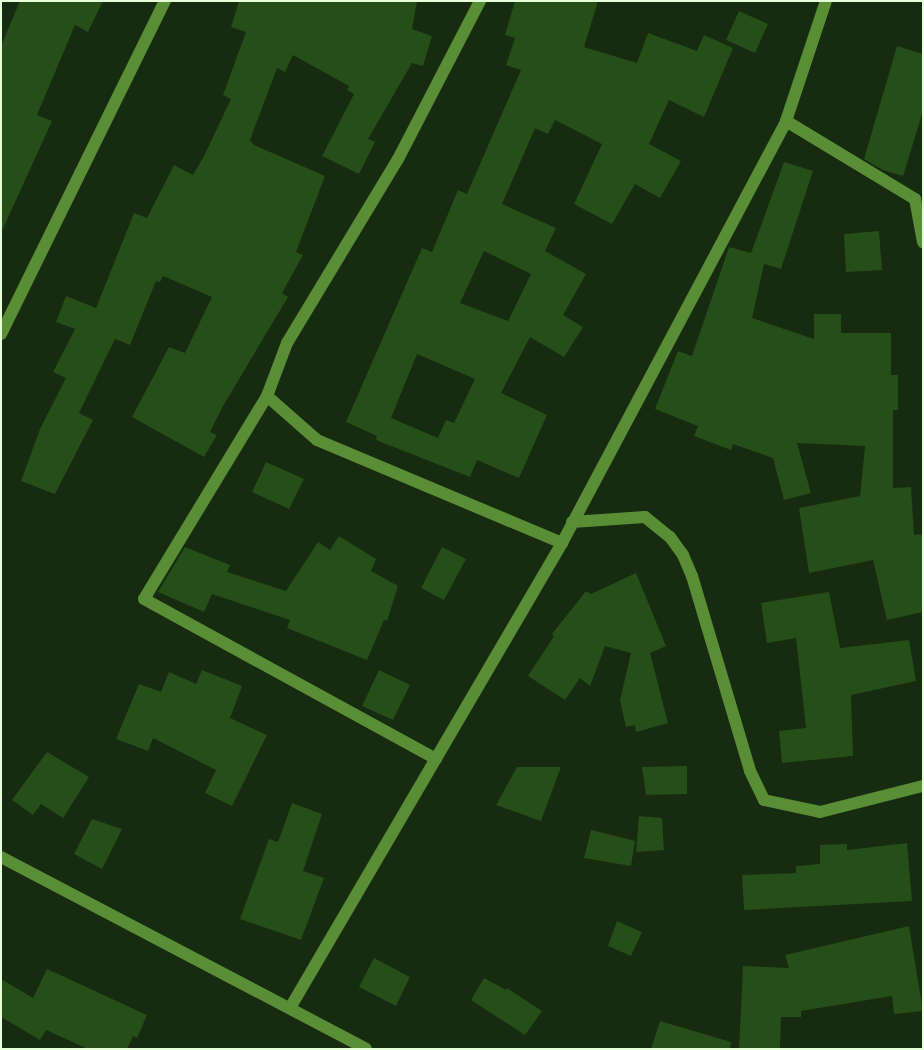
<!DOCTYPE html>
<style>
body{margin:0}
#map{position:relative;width:924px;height:1050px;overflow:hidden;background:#162b0f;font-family:Poppins,sans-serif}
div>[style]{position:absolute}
.building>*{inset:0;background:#254e19}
.minor>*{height:12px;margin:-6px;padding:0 6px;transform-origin:6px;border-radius:6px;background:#598e36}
span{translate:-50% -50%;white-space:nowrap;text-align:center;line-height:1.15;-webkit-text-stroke:5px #162b0f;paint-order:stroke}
.frame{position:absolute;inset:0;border:2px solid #e5ffd9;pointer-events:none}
</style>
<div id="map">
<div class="building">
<i style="clip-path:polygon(20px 1px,103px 1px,88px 32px,75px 25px,37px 115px,52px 121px,1px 233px,1px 46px)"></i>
<i style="clip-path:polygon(239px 1px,417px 1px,412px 29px,432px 36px,423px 66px,412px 63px,368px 139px,375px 142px,359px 174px,322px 156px,354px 94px,347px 90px,349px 86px,293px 55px,285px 72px,277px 68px,250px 140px,254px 145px,325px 176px,296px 252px,303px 255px,282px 293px,288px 297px,223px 406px,210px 432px,217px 435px,204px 457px,132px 417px,169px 347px,185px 353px,212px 297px,163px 276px,160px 282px,156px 281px,130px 345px,115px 339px,79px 413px,93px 420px,55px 494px,21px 481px,40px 429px,66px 378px,53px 372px,75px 329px,56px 322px,66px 296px,96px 308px,134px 213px,147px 218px,174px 165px,193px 175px,204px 156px,231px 99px,223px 95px,246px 32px,231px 27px)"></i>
<i style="clip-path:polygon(evenodd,515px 1px,598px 1px,584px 47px,637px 63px,648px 33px,697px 51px,704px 35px,733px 48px,704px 117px,669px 100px,649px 144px,681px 161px,660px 198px,635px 184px,612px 224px,574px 204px,602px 144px,555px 120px,548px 134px,535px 128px,502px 204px,556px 228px,545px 251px,586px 274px,563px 315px,583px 327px,564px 357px,530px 337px,501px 393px,547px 415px,519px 478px,477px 460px,470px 477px,376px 440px,377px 436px,346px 422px,422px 248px,432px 252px,458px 190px,467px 194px,521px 70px,506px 65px,515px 38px,505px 35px,515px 1px,484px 251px,531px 274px,508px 321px,460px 303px,484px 251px,515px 1px,417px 354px,475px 379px,454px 423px,446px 420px,438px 438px,391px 418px,417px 354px)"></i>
<i style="clip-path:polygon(739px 11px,768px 24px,755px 53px,726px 40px)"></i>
<i style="clip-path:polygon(897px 46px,923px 54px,923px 111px,903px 176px,883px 170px,864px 159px)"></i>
<i style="clip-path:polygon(784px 162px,813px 171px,781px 269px,764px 264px,752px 318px,814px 339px,814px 314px,841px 314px,841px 333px,891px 333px,891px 375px,898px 375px,898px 410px,893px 410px,893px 488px,911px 487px,914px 535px,923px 534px,923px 612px,887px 620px,873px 560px,809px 573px,799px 508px,860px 496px,865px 446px,797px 443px,811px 493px,784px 500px,773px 458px,733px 444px,731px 450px,694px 436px,698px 426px,655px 409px,678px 351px,692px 356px,729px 247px,751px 253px)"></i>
<i style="clip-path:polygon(879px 231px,882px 270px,846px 272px,844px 234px)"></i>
<i style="clip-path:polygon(266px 462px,304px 479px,289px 509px,252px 492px)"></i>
<i style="clip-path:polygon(339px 536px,376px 559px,371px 571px,398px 586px,387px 621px,384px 620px,367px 660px,287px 628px,290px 620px,212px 594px,204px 612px,158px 592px,185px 547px,230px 565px,227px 572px,286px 591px,318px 542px,330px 550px)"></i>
<i style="clip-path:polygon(442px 547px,466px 559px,444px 600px,421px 588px)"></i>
<i style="clip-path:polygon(636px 573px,666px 646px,650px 653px,668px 723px,636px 732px,635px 725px,626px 727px,620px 700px,631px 653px,605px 646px,590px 686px,580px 678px,565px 700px,528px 676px,554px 636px,552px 634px,586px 591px,591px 594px)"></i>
<i style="clip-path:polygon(829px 592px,840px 648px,909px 640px,916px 681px,851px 695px,853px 756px,782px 763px,779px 731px,806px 728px,796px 638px,767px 643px,761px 603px)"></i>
<i style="clip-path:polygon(202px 670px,242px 686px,230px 718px,267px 735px,232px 806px,205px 793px,216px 770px,153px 738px,148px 751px,116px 739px,139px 684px,161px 692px,169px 672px,196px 684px)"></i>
<i style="clip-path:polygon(379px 670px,410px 685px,393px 720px,362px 706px)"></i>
<i style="clip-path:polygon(47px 752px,89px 777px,63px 818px,41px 804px,33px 815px,12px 800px)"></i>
<i style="clip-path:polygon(687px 766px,687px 794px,646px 795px,642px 767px)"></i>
<i style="clip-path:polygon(517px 767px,561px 767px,541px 821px,496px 805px)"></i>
<i style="clip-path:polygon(292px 803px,322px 814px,303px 871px,324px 878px,301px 940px,240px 919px,269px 839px,278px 842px)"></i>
<i style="clip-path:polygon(639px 816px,662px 818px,664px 850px,636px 852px)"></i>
<i style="clip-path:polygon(92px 819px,122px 829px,102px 869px,74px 854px)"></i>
<i style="clip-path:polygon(591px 830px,635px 841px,631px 866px,584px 858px)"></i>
<i style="clip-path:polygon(907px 843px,912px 901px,744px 910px,742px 875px,796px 873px,796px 866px,820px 864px,820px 845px,847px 844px,847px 850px)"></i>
<i style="clip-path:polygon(617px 921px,642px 932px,631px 956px,608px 946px)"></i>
<i style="clip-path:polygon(909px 926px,923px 1011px,894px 1014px,892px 996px,801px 1011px,801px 1017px,781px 1017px,780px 1049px,739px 1049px,743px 966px,789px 968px,785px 955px)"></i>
<i style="clip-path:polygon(374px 958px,410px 977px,396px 1006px,359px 987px)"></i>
<i style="clip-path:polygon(47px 969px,147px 1015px,137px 1038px,133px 1036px,127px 1049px,88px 1049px,46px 1030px,40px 1040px,1px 1017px,1px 979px,33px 998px)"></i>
<i style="clip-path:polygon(484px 978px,506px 990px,507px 988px,542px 1011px,525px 1035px,471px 1000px)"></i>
<i style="clip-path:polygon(660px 1021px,731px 1042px,730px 1049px,651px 1049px)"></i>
</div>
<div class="minor">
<i style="left:480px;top:1px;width:178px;rotate:117.4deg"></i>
<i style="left:398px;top:159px;width:215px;rotate:121.1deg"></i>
<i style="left:287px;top:343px;width:57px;rotate:110.7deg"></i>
<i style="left:267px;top:396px;width:67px;rotate:41.3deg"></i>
<i style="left:317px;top:440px;width:266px;rotate:22.8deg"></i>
<i style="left:786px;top:121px;width:151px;rotate:31.2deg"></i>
<i style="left:915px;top:199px;width:44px;rotate:79.5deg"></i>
<i style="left:1px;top:334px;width:371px;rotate:-63.8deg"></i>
<i style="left:267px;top:396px;width:237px;rotate:121.2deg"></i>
<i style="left:144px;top:599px;width:333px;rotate:28.7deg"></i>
<i style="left:572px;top:522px;width:73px;rotate:-3.9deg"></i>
<i style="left:645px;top:517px;width:32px;rotate:39deg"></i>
<i style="left:670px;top:537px;width:22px;rotate:54deg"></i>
<i style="left:683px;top:555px;width:23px;rotate:67deg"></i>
<i style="left:692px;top:576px;width:203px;rotate:73.4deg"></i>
<i style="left:750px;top:771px;width:32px;rotate:64deg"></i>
<i style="left:764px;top:800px;width:57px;rotate:12.1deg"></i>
<i style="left:820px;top:812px;width:106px;rotate:-14.2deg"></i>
<i style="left:1px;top:857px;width:412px;rotate:27.7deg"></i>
<i style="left:290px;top:1008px;width:539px;rotate:-59.67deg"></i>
<i style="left:562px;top:543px;width:478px;rotate:-62deg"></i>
<i style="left:786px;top:121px;width:126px;rotate:-71.6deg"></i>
</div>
<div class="frame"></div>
</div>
